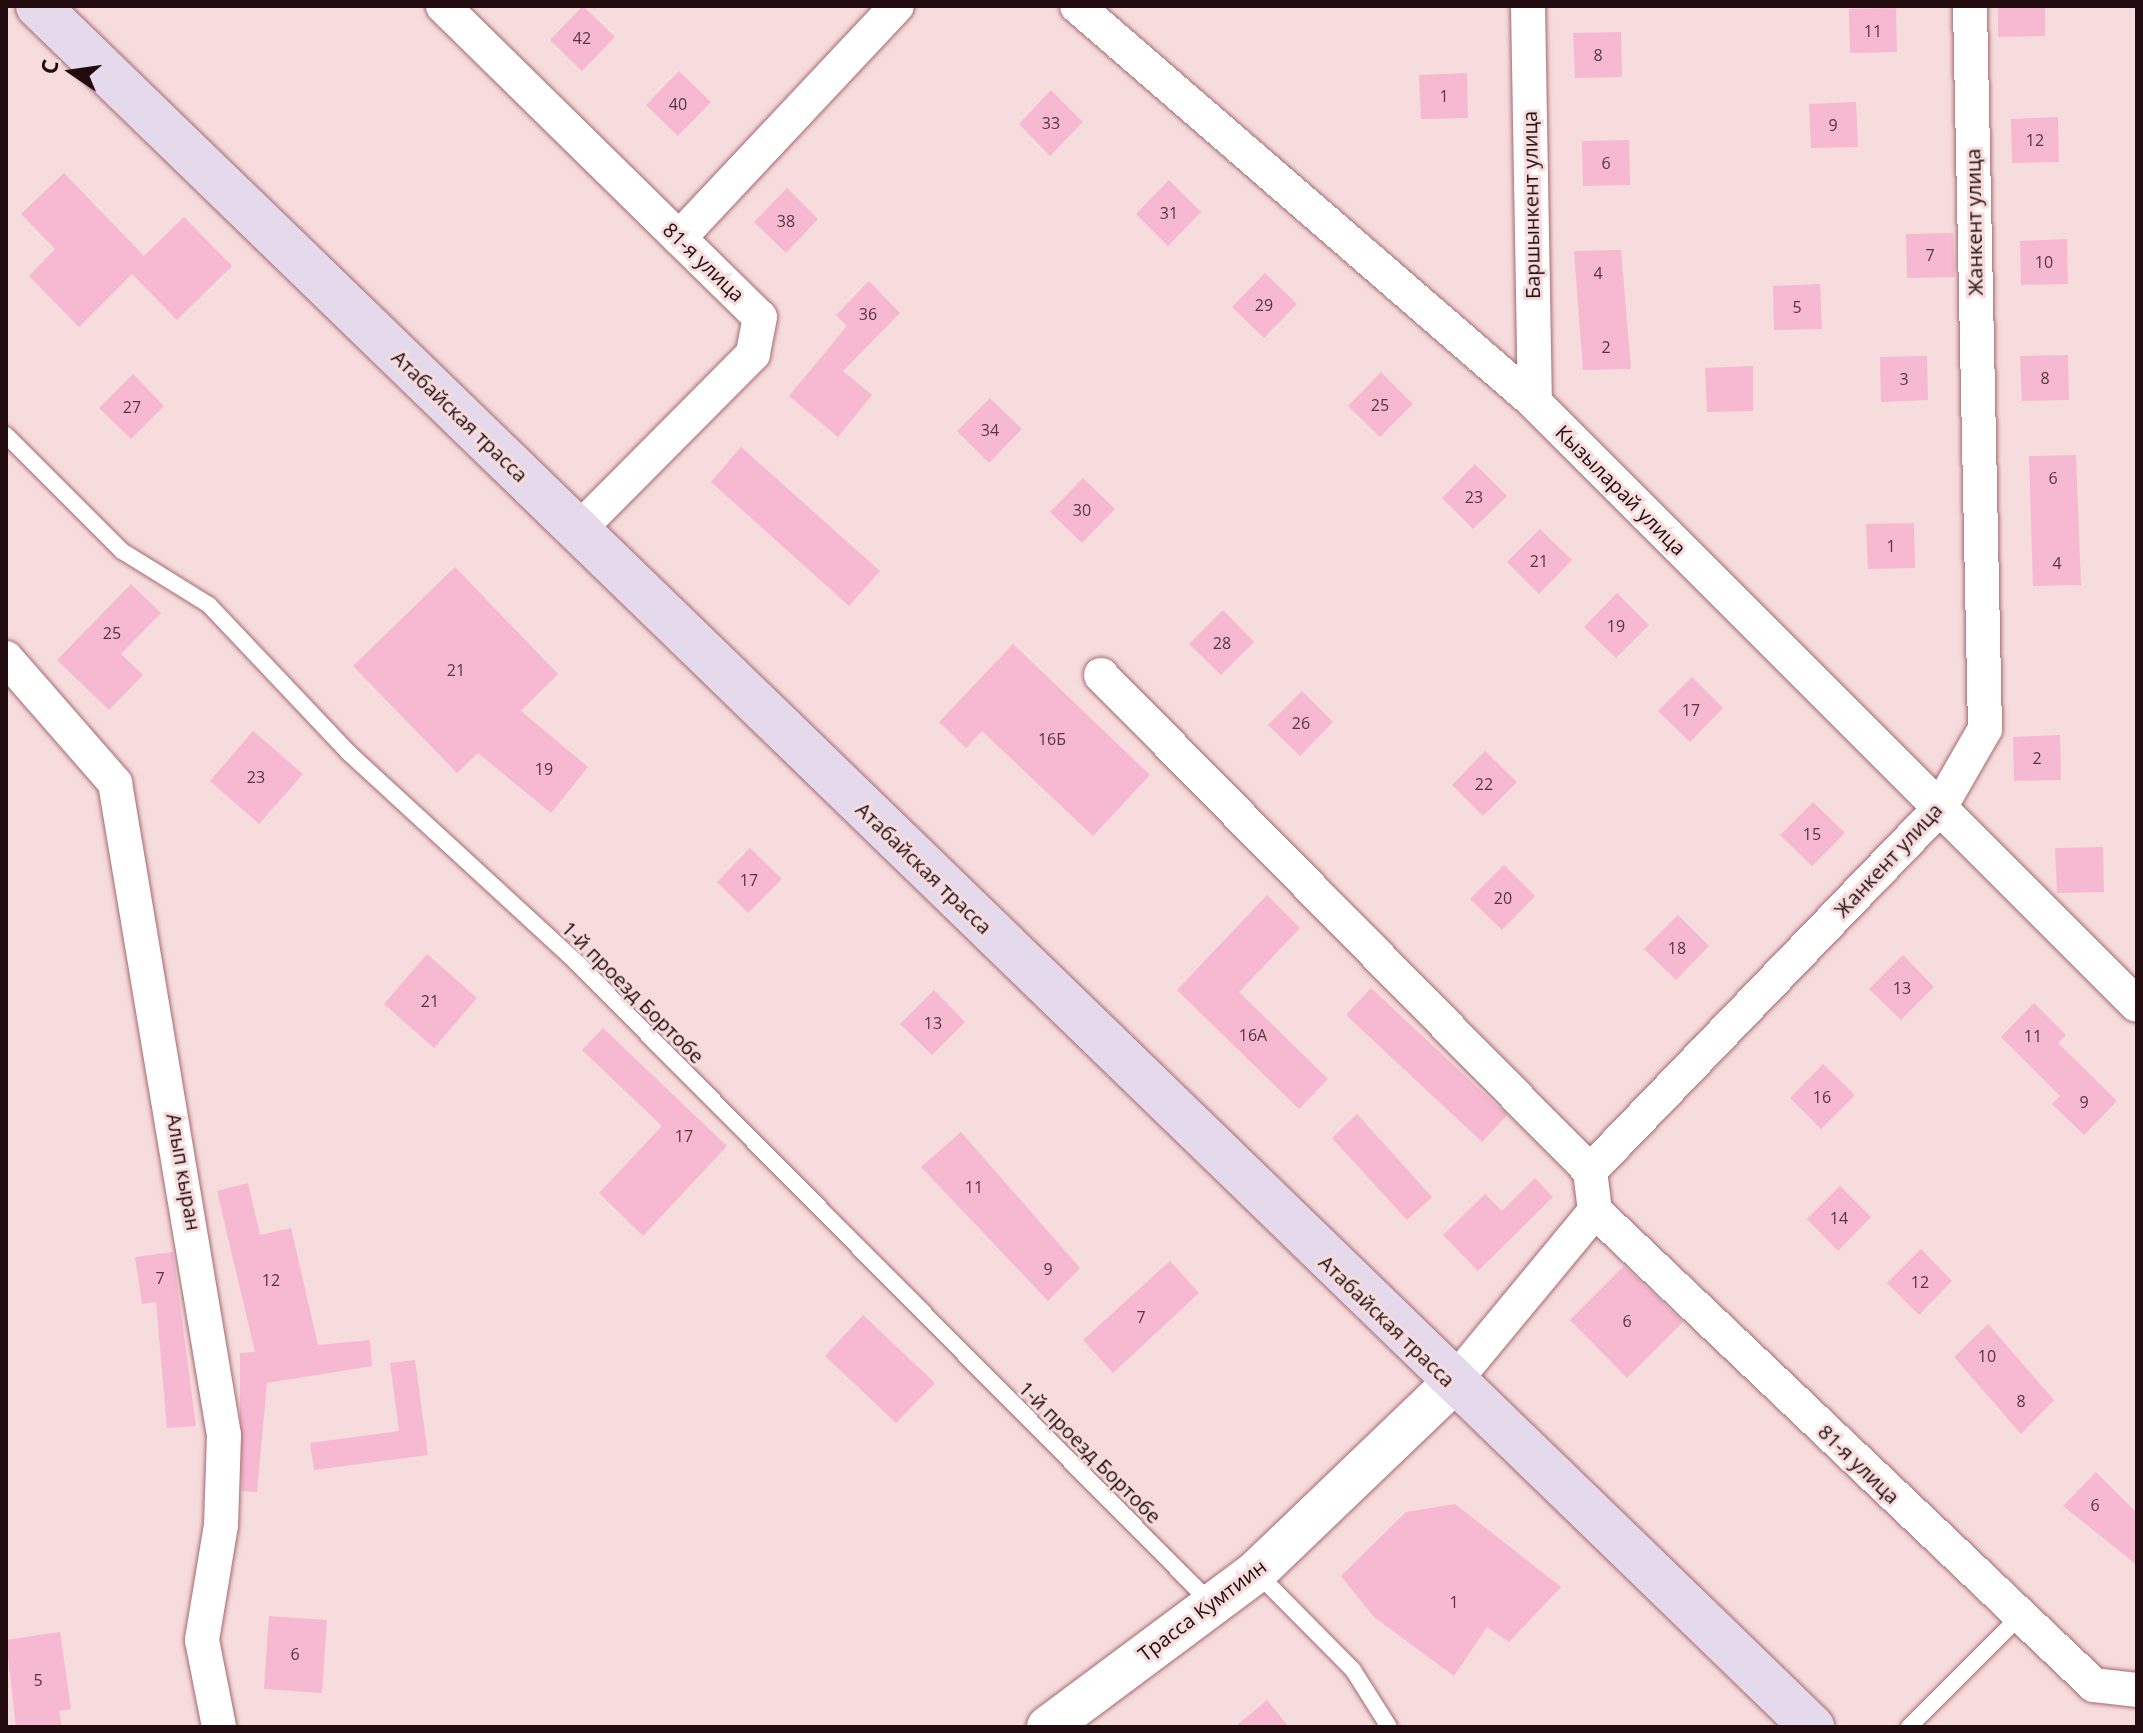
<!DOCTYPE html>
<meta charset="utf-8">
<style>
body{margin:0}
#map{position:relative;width:2143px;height:1733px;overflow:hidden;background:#f7dcdd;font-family:"Open Sans",sans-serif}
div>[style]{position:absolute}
.building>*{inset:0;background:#f6b9d1}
.roads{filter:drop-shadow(0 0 2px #a56a70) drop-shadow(0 0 2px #a56a70)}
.service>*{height:16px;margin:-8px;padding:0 8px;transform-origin:8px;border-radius:8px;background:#fff}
.minor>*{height:34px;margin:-17px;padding:0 17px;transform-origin:17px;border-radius:17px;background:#fff}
.tertiary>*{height:42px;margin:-21px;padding:0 21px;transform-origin:21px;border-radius:21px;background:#fff}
.secondary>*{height:44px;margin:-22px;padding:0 22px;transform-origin:22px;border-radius:22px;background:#e5daec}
span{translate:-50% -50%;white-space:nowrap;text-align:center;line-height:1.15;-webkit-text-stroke:6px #f7dcdd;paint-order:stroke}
.number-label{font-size:16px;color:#56363f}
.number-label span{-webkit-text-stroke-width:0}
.street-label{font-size:20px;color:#210b0e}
.frame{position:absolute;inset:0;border:8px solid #210b0e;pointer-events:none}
.north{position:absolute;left:32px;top:32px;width:80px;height:80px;-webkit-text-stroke:6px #f7dcdd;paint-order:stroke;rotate:283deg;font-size:22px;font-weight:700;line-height:32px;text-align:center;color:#210b0e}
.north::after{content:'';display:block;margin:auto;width:28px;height:36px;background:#210b0e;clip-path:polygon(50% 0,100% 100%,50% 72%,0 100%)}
</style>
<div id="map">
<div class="building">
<i style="clip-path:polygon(583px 6px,615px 37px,582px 71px,550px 40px)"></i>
<i style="clip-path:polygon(1998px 6px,2045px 6px,2045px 36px,1998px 37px)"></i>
<i style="clip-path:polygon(1896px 8px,1897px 52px,1850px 53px,1849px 9px)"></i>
<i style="clip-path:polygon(1621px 32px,1622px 77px,1575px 78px,1573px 33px)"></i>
<i style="clip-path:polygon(679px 71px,711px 102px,678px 136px,646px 105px)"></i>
<i style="clip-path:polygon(1467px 73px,1468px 118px,1421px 119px,1419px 75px)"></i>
<i style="clip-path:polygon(1051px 90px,1083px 122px,1050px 156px,1019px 124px)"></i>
<i style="clip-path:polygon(1856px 102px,1858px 147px,1811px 148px,1809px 104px)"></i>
<i style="clip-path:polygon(2058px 117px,2059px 162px,2012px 163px,2011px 119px)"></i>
<i style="clip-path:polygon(1629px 140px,1630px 185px,1583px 186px,1582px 141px)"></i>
<i style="clip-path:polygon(64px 173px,144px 256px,184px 217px,232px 266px,177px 320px,132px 274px,79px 327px,29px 276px,55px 249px,21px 214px)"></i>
<i style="clip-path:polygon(1169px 180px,1201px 212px,1168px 246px,1136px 214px)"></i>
<i style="clip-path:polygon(787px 188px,818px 219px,786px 253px,754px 222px)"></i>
<i style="clip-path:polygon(1953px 233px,1955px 277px,1907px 278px,1906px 234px)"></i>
<i style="clip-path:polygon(2067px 239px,2068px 284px,2021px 285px,2020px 241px)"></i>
<i style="clip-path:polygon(1621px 250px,1631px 369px,1583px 370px,1574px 251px)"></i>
<i style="clip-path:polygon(1265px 273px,1297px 304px,1264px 338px,1232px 307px)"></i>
<i style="clip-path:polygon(869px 281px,900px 313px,843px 371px,872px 395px,838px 437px,789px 396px,847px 326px,836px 315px)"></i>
<i style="clip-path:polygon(1820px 284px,1822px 329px,1774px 330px,1773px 286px)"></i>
<i style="clip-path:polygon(2068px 355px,2069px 400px,2022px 401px,2020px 356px)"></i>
<i style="clip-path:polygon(1927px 356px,1928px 400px,1881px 402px,1880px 357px)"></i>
<i style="clip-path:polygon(1753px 366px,1753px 411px,1707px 412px,1705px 368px)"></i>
<i style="clip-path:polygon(1381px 372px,1413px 404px,1380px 437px,1348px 406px)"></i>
<i style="clip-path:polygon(133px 374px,164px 406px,131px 439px,99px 408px)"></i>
<i style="clip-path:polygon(990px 398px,1022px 429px,989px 463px,957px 431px)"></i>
<i style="clip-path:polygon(741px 447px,880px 571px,849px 606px,711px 482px)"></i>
<i style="clip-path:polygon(2076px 455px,2081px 585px,2033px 586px,2029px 456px)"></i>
<i style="clip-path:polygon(1475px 464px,1507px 496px,1473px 529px,1442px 498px)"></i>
<i style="clip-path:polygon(1083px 478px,1115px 509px,1082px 543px,1050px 512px)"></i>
<i style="clip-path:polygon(1914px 523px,1915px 568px,1868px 569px,1866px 524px)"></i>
<i style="clip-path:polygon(1540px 529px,1572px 560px,1539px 594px,1507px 562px)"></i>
<i style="clip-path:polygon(455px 567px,558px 674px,521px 711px,588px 767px,551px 813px,478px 753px,457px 773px,353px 666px)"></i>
<i style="clip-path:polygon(131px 584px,161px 613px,121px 654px,143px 675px,109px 710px,57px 660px)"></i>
<i style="clip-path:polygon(1617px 593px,1649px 625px,1616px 658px,1584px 627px)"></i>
<i style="clip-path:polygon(1223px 610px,1254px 642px,1221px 675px,1189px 644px)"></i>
<i style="clip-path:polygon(1013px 644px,1150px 775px,1093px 836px,982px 731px,966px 748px,939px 722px)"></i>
<i style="clip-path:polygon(1692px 677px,1723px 708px,1690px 742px,1658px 711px)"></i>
<i style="clip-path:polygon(1302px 691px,1333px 722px,1300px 756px,1268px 725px)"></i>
<i style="clip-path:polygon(253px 731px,303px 774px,259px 824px,210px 781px)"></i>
<i style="clip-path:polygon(2060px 735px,2061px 780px,2014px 781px,2013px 737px)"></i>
<i style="clip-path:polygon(1485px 751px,1517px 782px,1483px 816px,1452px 785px)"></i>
<i style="clip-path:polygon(1813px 802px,1845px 833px,1812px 866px,1780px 835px)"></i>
<i style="clip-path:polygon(2103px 847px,2104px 892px,2057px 893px,2055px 848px)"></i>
<i style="clip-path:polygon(750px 848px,782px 879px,748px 913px,717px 882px)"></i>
<i style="clip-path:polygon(1504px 865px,1535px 896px,1502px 930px,1470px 899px)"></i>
<i style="clip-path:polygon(1267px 895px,1300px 928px,1239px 992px,1328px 1079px,1299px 1109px,1177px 990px)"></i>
<i style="clip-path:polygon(1678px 915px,1709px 946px,1676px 980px,1644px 949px)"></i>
<i style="clip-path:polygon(427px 954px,477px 998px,434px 1048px,384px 1004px)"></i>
<i style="clip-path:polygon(1903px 955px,1934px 987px,1901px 1020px,1869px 989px)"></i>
<i style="clip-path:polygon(1371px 988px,1507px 1115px,1482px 1142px,1346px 1015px)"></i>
<i style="clip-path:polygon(934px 990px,965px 1022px,932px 1055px,900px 1024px)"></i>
<i style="clip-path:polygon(2034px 1003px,2066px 1035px,2058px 1043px,2117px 1101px,2084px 1135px,2052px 1104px,2060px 1096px,2001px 1037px)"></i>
<i style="clip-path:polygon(603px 1028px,727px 1146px,643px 1236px,599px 1193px,662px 1126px,582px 1050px)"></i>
<i style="clip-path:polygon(1823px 1064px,1855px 1095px,1821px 1129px,1790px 1098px)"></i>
<i style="clip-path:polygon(1357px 1114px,1432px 1197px,1407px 1220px,1332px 1138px)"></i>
<i style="clip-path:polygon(961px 1132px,1080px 1268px,1048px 1301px,921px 1167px)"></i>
<i style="clip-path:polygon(1535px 1178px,1553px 1197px,1478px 1271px,1443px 1235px,1485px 1194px,1502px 1211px)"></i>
<i style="clip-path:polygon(248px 1183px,260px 1235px,291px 1228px,318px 1345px,370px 1340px,372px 1366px,267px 1383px,257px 1492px,242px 1491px,240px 1410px,240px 1353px,255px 1352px,217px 1191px)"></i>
<i style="clip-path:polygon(1840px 1186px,1871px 1217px,1838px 1251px,1807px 1219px)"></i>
<i style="clip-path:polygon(1921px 1249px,1952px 1281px,1919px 1315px,1887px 1283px)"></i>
<i style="clip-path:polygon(173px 1252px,196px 1426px,167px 1428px,156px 1302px,142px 1304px,135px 1257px)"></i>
<i style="clip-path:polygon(1170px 1261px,1199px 1293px,1113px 1373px,1083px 1340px)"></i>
<i style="clip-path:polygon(1624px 1266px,1683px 1322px,1627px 1378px,1570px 1320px)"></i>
<i style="clip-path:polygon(863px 1315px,935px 1383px,896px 1423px,825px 1356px)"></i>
<i style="clip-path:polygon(1988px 1324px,2054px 1400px,2021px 1434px,1954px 1357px)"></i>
<i style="clip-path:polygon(415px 1360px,428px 1455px,314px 1470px,310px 1443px,399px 1431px,390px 1363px)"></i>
<i style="clip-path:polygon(2096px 1472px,2137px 1513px,2137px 1565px,2063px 1506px)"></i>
<i style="clip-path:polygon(1455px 1504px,1561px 1587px,1509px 1642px,1487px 1627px,1454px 1676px,1374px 1617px,1341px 1576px,1406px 1512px)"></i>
<i style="clip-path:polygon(269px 1616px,327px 1620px,322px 1693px,264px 1689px)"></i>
<i style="clip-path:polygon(60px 1632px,71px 1709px,59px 1711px,62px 1727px,16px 1727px,6px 1640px)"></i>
<i style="clip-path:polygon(1267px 1700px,1289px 1727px,1235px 1727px)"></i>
</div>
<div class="roads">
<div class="service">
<i style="left:6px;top:435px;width:164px;rotate:45deg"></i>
<i style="left:122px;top:551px;width:102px;rotate:31.8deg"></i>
<i style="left:209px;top:605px;width:204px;rotate:46.6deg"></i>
<i style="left:349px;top:753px;width:309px;rotate:42.6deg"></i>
<i style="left:576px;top:962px;width:902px;rotate:45.27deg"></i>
<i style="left:1258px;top:1574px;width:135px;rotate:45.3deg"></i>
<i style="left:1353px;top:1670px;width:67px;rotate:57.7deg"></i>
<i style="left:1909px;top:1727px;width:156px;rotate:-45deg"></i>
</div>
<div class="minor">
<i style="left:443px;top:6px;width:444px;rotate:44.5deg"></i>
<i style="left:760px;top:317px;width:38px;rotate:101deg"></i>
<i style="left:753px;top:354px;width:248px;rotate:134.8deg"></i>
<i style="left:1077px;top:6px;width:606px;rotate:40.92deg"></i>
<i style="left:1535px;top:403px;width:851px;rotate:45deg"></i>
<i style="left:1528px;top:6px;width:397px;rotate:89deg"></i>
<i style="left:679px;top:238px;width:318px;rotate:-46.8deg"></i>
<i style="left:6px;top:658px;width:166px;rotate:48.9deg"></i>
<i style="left:115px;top:783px;width:661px;rotate:80.51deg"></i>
<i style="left:224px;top:1435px;width:90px;rotate:91.9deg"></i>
<i style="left:221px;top:1525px;width:117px;rotate:99.4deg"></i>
<i style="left:202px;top:1640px;width:89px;rotate:78.9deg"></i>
<i style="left:1101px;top:675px;width:697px;rotate:45.41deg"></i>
<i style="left:1595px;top:1211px;width:688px;rotate:43.53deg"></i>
<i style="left:2094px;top:1685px;width:43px;rotate:6.6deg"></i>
<i style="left:1452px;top:1384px;width:224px;rotate:-50.4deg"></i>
<i style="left:1595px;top:1211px;width:40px;rotate:-97.1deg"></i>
<i style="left:1590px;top:1171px;width:503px;rotate:-46.05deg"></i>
<i style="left:1939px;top:809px;width:92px;rotate:-60.1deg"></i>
<i style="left:1985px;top:729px;width:723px;rotate:-91.19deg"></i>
</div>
<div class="tertiary">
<i style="left:1048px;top:1727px;width:259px;rotate:-36.7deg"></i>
<i style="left:1256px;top:1572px;width:272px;rotate:-43.8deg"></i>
</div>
<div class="secondary">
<i style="left:38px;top:6px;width:2472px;rotate:44.13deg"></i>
</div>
</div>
<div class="number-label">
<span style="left:1873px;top:31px">11</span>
<span style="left:582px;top:38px">42</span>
<span style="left:1598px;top:55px">8</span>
<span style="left:1444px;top:96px">1</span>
<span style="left:678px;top:104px">40</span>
<span style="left:1051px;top:123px">33</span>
<span style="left:1833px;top:125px">9</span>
<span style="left:2035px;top:140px">12</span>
<span style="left:1606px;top:163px">6</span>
<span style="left:1169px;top:213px">31</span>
<span style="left:786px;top:221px">38</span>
<span style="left:1930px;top:255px">7</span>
<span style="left:2044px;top:262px">10</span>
<span style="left:1598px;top:273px">4</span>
<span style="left:1264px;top:305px">29</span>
<span style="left:1797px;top:307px">5</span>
<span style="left:868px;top:314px">36</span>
<span style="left:1606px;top:347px">2</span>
<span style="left:2045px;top:378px">8</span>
<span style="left:1904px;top:379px">3</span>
<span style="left:1380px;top:405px">25</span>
<span style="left:132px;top:407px">27</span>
<span style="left:990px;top:430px">34</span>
<span style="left:2053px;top:478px">6</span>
<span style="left:1474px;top:497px">23</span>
<span style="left:1082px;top:510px">30</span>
<span style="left:1891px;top:546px">1</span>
<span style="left:1539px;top:561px">21</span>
<span style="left:2057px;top:563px">4</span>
<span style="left:1616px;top:626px">19</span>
<span style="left:112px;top:633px">25</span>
<span style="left:1222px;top:643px">28</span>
<span style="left:456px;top:670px">21</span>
<span style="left:1691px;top:710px">17</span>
<span style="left:1301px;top:723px">26</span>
<span style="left:1052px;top:739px">16Б</span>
<span style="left:2037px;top:758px">2</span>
<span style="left:544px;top:769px">19</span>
<span style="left:256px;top:777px">23</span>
<span style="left:1484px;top:784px">22</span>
<span style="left:1812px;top:834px">15</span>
<span style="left:749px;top:880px">17</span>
<span style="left:1503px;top:898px">20</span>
<span style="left:1677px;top:948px">18</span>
<span style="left:1902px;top:988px">13</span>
<span style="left:430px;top:1001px">21</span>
<span style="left:933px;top:1023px">13</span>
<span style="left:1253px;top:1035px">16А</span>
<span style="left:2033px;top:1036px">11</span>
<span style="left:1822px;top:1097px">16</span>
<span style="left:2084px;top:1102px">9</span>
<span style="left:684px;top:1136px">17</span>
<span style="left:974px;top:1187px">11</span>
<span style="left:1839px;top:1218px">14</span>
<span style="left:1048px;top:1269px">9</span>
<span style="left:160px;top:1278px">7</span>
<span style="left:271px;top:1280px">12</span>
<span style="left:1920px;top:1282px">12</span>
<span style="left:1141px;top:1317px">7</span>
<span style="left:1627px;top:1321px">6</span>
<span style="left:1987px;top:1356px">10</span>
<span style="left:2021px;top:1401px">8</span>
<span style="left:2095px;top:1505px">6</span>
<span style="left:1454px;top:1602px">1</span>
<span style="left:295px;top:1654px">6</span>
<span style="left:38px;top:1680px">5</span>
</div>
<div class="street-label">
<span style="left:1531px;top:205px;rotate:-91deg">Баршынкент улица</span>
<span style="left:1974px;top:222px;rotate:-91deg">Жанкент улица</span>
<span style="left:704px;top:262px;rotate:44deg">81-я улица</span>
<span style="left:460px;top:416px;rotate:44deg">Атабайская трасса</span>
<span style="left:1621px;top:490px;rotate:45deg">Кызыларай улица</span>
<span style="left:1888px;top:860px;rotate:-47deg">Жанкент улица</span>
<span style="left:924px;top:868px;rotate:44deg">Атабайская трасса</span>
<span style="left:633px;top:992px;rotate:45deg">1-й проезд Бортобе</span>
<span style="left:184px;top:1172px;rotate:80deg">Алып кыран</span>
<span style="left:1387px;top:1321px;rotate:44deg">Атабайская трасса</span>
<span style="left:1090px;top:1452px;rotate:45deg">1-й проезд Бортобе</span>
<span style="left:1859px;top:1464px;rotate:44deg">81-я улица</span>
<span style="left:1202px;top:1610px;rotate:-37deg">Трасса Кумтиин</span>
</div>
<div class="frame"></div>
<div class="north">С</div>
</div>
